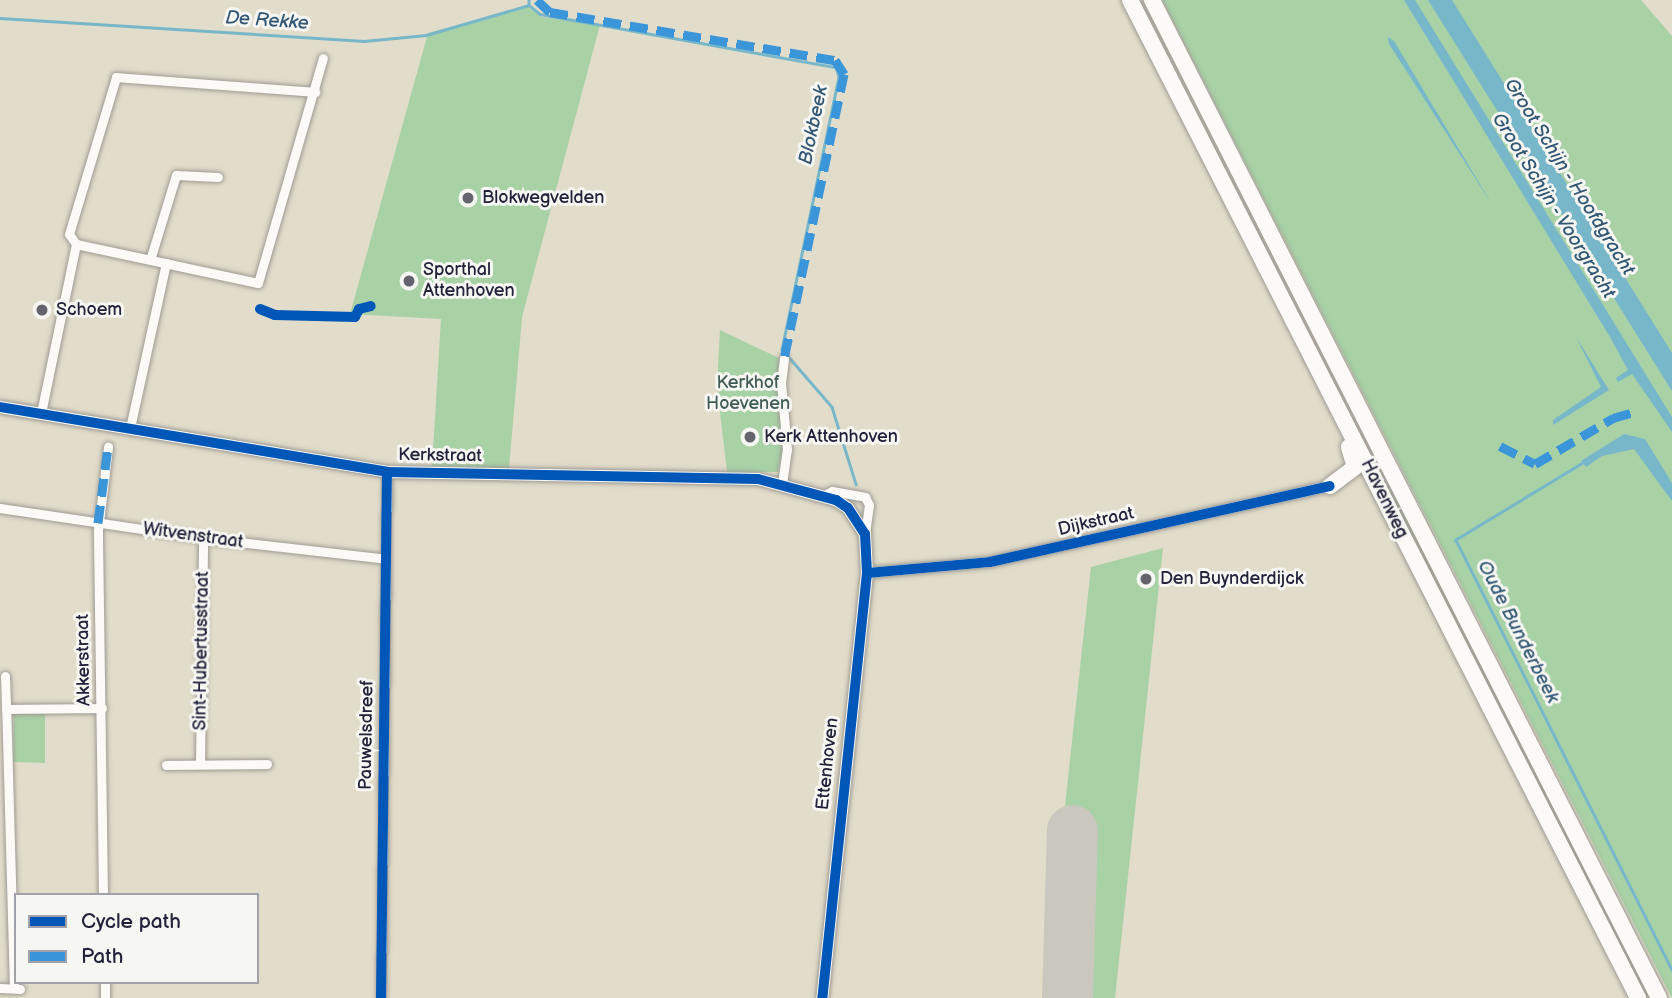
<!DOCTYPE html>
<style>
body{margin:0}
#map{position:relative;width:1672px;height:998px;overflow:hidden;background:#e2dcca;font-family:"Balsamiq Sans",sans-serif}
div>[style]{position:absolute}
.green>*{inset:0;background:#a8d1a6}
.water>*{inset:0;background:#78b7c9}
.stream>*{height:2.5px;margin:-1.25px;padding:0 1.25px;transform-origin:1.25px;border-radius:1.25px;background:#78b7c9}
.runway>*{height:51px;margin:-25.5px;padding:0 25.5px;transform-origin:25.5px;border-radius:25.5px;background:#cac7be}
.roads{filter:drop-shadow(0 0 2px #9f9b94) drop-shadow(0 0 2px #9f9b94)}
.minor>*{height:9px;margin:-4.5px;padding:0 4.5px;transform-origin:4.5px;border-radius:4.5px;background:#fbfaf7}
.tertiary>*{height:10px;margin:-5px;padding:0 5px;transform-origin:5px;border-radius:5px;background:#fbfaf7}
.secondary>*{height:12px;margin:-6px;padding:0 6px;transform-origin:6px;border-radius:6px;background:#fbfaf7}
.motorway>*{height:16px;margin:-8px;padding:0 8px;transform-origin:8px;border-radius:8px;background:#fbfaf7}
.quiet>*{height:9px;margin-top:-4.5px;transform-origin:0;background:repeating-linear-gradient(90deg,#3b95d9 0 18px,transparent 0 27px)}
.cycleway>*{height:10px;margin:-5px;padding:0 5px;transform-origin:5px;border-radius:5px;background:#0057b8}
.dots>*{width:19px;height:19px;translate:-50% -50%;box-sizing:border-box;border:4px solid #f6f6f2;border-radius:50%}
span{translate:-50% -50%;white-space:nowrap;text-align:center;line-height:1.15;-webkit-text-stroke:6px #f6f6f2;paint-order:stroke}
.poi-label{font-size:18px;color:#22223b}
.left{translate:0 -50%;text-align:left}
.park-label{font-size:18px;color:#405c56}
.street-label{font-size:18px;color:#22223b}
.water-label{font-size:19px;color:#325774;font-style:italic}
.legend{position:absolute;left:14px;top:893px;width:245px;height:91px;box-sizing:border-box;background:#f6f6f2;border:2px solid #a1a1a9;margin:0;padding:9px 12px;list-style:none;font-size:21px;color:#22223b}
.legend li{display:flex;align-items:center;gap:14px;height:35px}
.legend b{width:35px;border:2px solid #a1a1a9}
</style>
<div id="map">
<div class="green">
<i style="clip-path:polygon(1162px 0,1641px 0,1672px 36px,1672px 998px)"></i>
<i style="clip-path:polygon(527px 6px,542px 17px,600px 25px,522px 317px,509px 469px,432px 466px,441px 319px,350px 314px,428px 33px)"></i>
<i style="clip-path:polygon(720px 330px,779px 358px,783px 448px,778px 472px,727px 472px,717px 387px)"></i>
<i style="clip-path:polygon(1384px 484px,1389px 484px,1652px 998px,1644px 998px)"></i>
<i style="clip-path:polygon(1163px 548px,1115px 998px,1044px 998px,1091px 567px)"></i>
<i style="clip-path:polygon(14px 713px,45px 714px,45px 763px,13px 762px)"></i>
</div>
<div class="water">
<i style="clip-path:polygon(1404px 0,1415px 0,1672px 417px,1672px 432px,1632px 374px,1618px 382px,1616px 378px,1628px 370px,1610px 337px)"></i>
<i style="clip-path:polygon(1428px 0,1452px 0,1672px 353px,1672px 391px)"></i>
<i style="clip-path:polygon(1388px 37px,1394px 41px,1493px 206px,1389px 44px)"></i>
<i style="clip-path:polygon(1576px 337px,1609px 390px,1553px 425px,1553px 420px,1601px 387px)"></i>
<i style="clip-path:polygon(1624px 434px,1645px 439px,1672px 483px,1672px 501px,1634px 449px,1602px 456px,1586px 467px,1581px 461px)"></i>
</div>
<div class="stream">
<i style="left:529px;top:0;width:5px;rotate:90deg"></i>
<i style="left:529px;top:5px;width:14px;rotate:39deg"></i>
<i style="left:540px;top:14px;width:301px;rotate:10.2deg"></i>
<i style="left:836px;top:67px;width:10px;rotate:73deg"></i>
<i style="left:839px;top:77px;width:278px;rotate:101.8deg"></i>
<i style="left:782px;top:349px;width:77px;rotate:49.2deg"></i>
<i style="left:832px;top:407px;width:81px;rotate:72.7deg"></i>
<i style="left:0;top:18px;width:365px;rotate:3.6deg"></i>
<i style="left:364px;top:41px;width:62px;rotate:-5.5deg"></i>
<i style="left:426px;top:35px;width:107px;rotate:-16.2deg"></i>
<i style="left:1583px;top:463px;width:149px;rotate:148.8deg"></i>
<i style="left:1456px;top:540px;width:481px;rotate:63.3deg"></i>
</div>
<div class="runway">
<i style="left:1067px;top:998px;width:168px;rotate:-88.3deg"></i>
</div>
<div class="roads">
<div class="minor">
<i style="left:76px;top:244px;width:186px;rotate:12.1deg"></i>
<i style="left:258px;top:283px;width:234px;rotate:-73.9deg"></i>
<i style="left:76px;top:244px;width:12px;rotate:-125deg"></i>
<i style="left:69px;top:234px;width:164px;rotate:-73.3deg"></i>
<i style="left:116px;top:77px;width:200px;rotate:4.3deg"></i>
<i style="left:150px;top:260px;width:89px;rotate:-73deg"></i>
<i style="left:176px;top:175px;width:42px;rotate:2.7deg"></i>
<i style="left:41px;top:413px;width:173px;rotate:-78.3deg"></i>
<i style="left:130px;top:428px;width:169px;rotate:-77.7deg"></i>
<i style="left:782px;top:484px;width:34px;rotate:-82deg"></i>
<i style="left:787px;top:450px;width:67px;rotate:-95.1deg"></i>
<i style="left:781px;top:383px;width:25px;rotate:-83deg"></i>
<i style="left:825px;top:495px;width:8px;rotate:-30deg"></i>
<i style="left:832px;top:491px;width:34px;rotate:10deg"></i>
<i style="left:865px;top:497px;width:9px;rotate:63deg"></i>
<i style="left:869px;top:505px;width:29px;rotate:98deg"></i>
<i style="left:0;top:508px;width:205px;rotate:8.4deg"></i>
<i style="left:203px;top:538px;width:184px;rotate:6.5deg"></i>
<i style="left:5px;top:676px;width:33px;rotate:88deg"></i>
<i style="left:200px;top:764px;width:226px;rotate:-89.2deg"></i>
<i style="left:166px;top:765px;width:101px;rotate:-0.6deg"></i>
<i style="left:103px;top:895px;width:365px;rotate:-90.8deg"></i>
<i style="left:98px;top:530px;width:84px;rotate:-83.1deg"></i>
<i style="left:105px;top:982px;width:16px;rotate:90deg"></i>
<i style="left:0;top:988px;width:20px;rotate:3deg"></i>
<i style="left:14px;top:988px;width:279px;rotate:-91.6deg"></i>
<i style="left:6px;top:709px;width:96px;rotate:-0.6deg"></i>
<i style="left:381px;top:998px;width:526px;rotate:-89.35deg"></i>
</div>
<div class="tertiary">
<i style="left:867px;top:573px;width:123px;rotate:-5.1deg"></i>
<i style="left:990px;top:562px;width:348px;rotate:-12.6deg"></i>
</div>
<div class="secondary">
<i style="left:0;top:407px;width:392px;rotate:9.5deg"></i>
<i style="left:387px;top:472px;width:371px;rotate:1.1deg"></i>
<i style="left:758px;top:479px;width:81px;rotate:15.1deg"></i>
<i style="left:836px;top:500px;width:14px;rotate:34deg"></i>
<i style="left:848px;top:508px;width:31px;rotate:57deg"></i>
<i style="left:865px;top:534px;width:39px;rotate:87deg"></i>
<i style="left:867px;top:573px;width:427px;rotate:96deg"></i>
</div>
<div class="motorway">
<i style="left:1130px;top:0;width:1120px;rotate:63.02deg"></i>
<i style="left:1152px;top:0;width:1119px;rotate:63.07deg"></i>
<i style="left:1330px;top:486px;width:31px;rotate:-37deg"></i>
<i style="left:1355px;top:467px;width:21px;rotate:-107deg"></i>
</div>
</div>
<div class="quiet">
<i style="left:537px;top:0;width:18px;rotate:43deg"></i>
<i style="left:550px;top:12px;width:289px;rotate:9.6deg"></i>
<i style="left:835px;top:60px;width:17px;rotate:57deg"></i>
<i style="left:844px;top:74px;width:290px;rotate:101.9deg"></i>
<i style="left:1500px;top:446px;width:39px;rotate:27deg"></i>
<i style="left:1535px;top:464px;width:91px;rotate:-30.5deg"></i>
<i style="left:1613px;top:418px;width:19px;rotate:-16deg"></i>
<i style="left:98px;top:523px;width:77px;rotate:-82.5deg"></i>
</div>
<div class="cycleway">
<i style="left:260px;top:309px;width:16px;rotate:22deg"></i>
<i style="left:275px;top:315px;width:80px;rotate:1.4deg"></i>
<i style="left:355px;top:317px;width:9px;rotate:-63deg"></i>
<i style="left:359px;top:309px;width:12px;rotate:-14deg"></i>
<i style="left:0;top:407px;width:392px;rotate:9.5deg"></i>
<i style="left:387px;top:472px;width:371px;rotate:1.1deg"></i>
<i style="left:758px;top:479px;width:81px;rotate:15.1deg"></i>
<i style="left:836px;top:500px;width:14px;rotate:34deg"></i>
<i style="left:848px;top:508px;width:31px;rotate:57deg"></i>
<i style="left:865px;top:534px;width:39px;rotate:87deg"></i>
<i style="left:867px;top:573px;width:427px;rotate:96deg"></i>
<i style="left:867px;top:573px;width:123px;rotate:-5.1deg"></i>
<i style="left:990px;top:562px;width:348px;rotate:-12.6deg"></i>
<i style="left:381px;top:998px;width:526px;rotate:-89.35deg"></i>
</div>
<div class="dots">
<i style="left:468px;top:198px;background:#65636d"></i>
<i style="left:409px;top:281px;background:#65636d"></i>
<i style="left:42px;top:310px;background:#65636d"></i>
<i style="left:750px;top:437px;background:#65636d"></i>
<i style="left:1146px;top:579px;background:#65636d"></i>
</div>
<div class="poi-label">
<span class="left" style="left:482px;top:198px">Blokwegvelden</span>
<span class="left" style="left:423px;top:281px">Sporthal<br>Attenhoven</span>
<span class="left" style="left:56px;top:310px">Schoem</span>
<span class="left" style="left:764px;top:437px">Kerk Attenhoven</span>
<span class="left" style="left:1160px;top:579px">Den Buynderdijck</span>
</div>
<div class="park-label">
<span style="left:748px;top:394px">Kerkhof<br>Hoevenen</span>
</div>
<div class="street-label">
<span style="left:440px;top:456px;rotate:1deg">Kerkstraat</span>
<span style="left:1384px;top:499px;rotate:64deg">Havenweg</span>
<span style="left:1096px;top:522px;rotate:-13deg">Dijkstraat</span>
<span style="left:193px;top:536px;rotate:8deg">Witvenstraat</span>
<span style="left:202px;top:651px;rotate:-89deg">Sint-Hubertusstraat</span>
<span style="left:84px;top:660px;rotate:-91deg">Akkerstraat</span>
<span style="left:367px;top:735px;rotate:-89deg">Pauwelsdreef</span>
<span style="left:828px;top:764px;rotate:-84deg">Ettenhoven</span>
</div>
<div class="water-label">
<span style="left:267px;top:21px;rotate:4deg">De Rekke</span>
<span style="left:814px;top:125px;rotate:-78deg">Blokbeek</span>
<span style="left:1569px;top:177px;rotate:58deg">Groot Schijn - Hoofdgracht</span>
<span style="left:1553px;top:206px;rotate:58deg">Groot Schijn - Voorgracht</span>
<span style="left:1518px;top:632px;rotate:63deg">Oude Bunderbeek</span>
</div>
<ul class="legend">
<li><b style="height:9px;background:#0057b8"></b>Cycle path</li>
<li><b style="height:9px;background:#3b95d9"></b>Path</li>
</ul>
</div>
